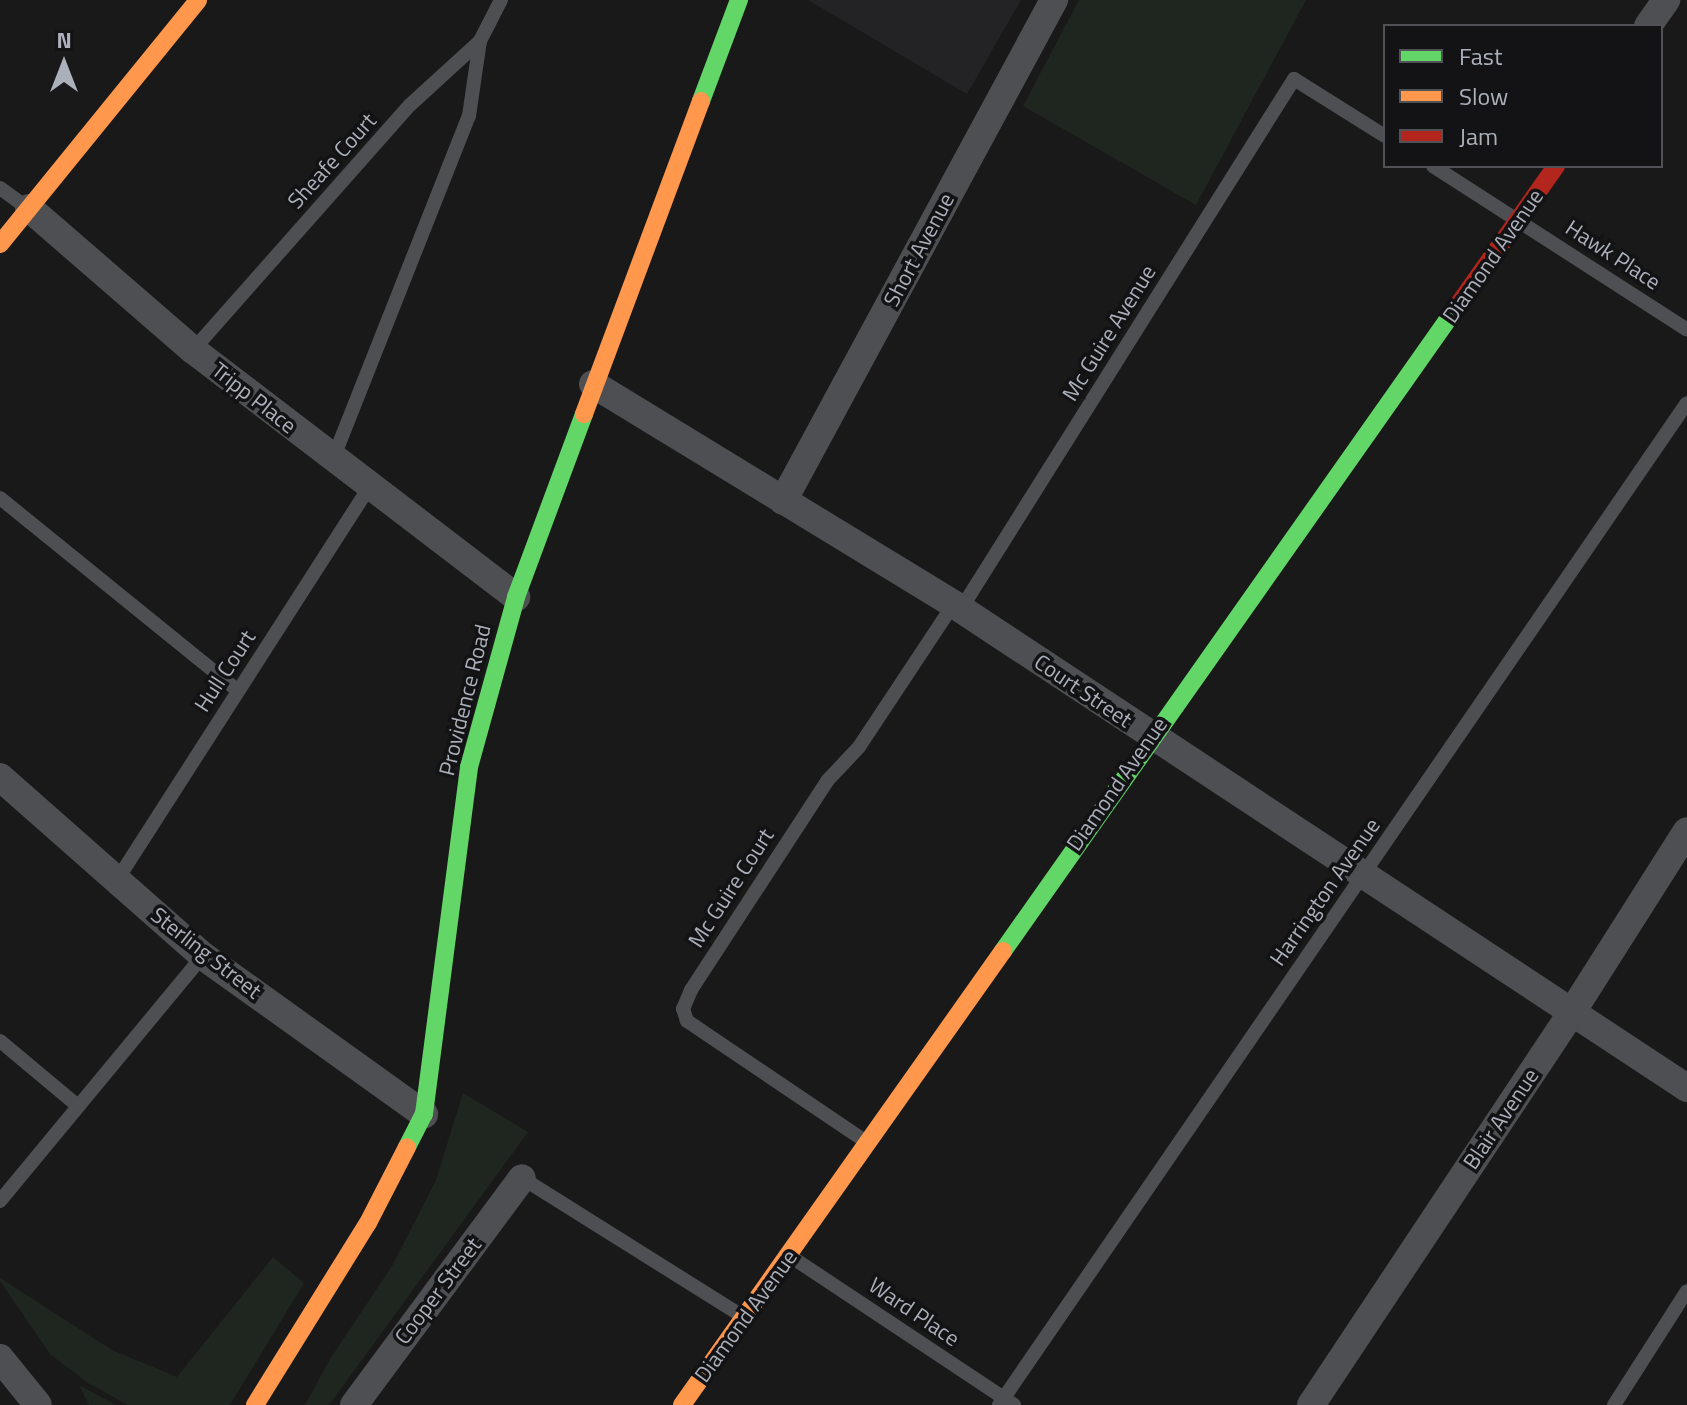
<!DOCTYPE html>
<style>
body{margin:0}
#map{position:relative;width:1687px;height:1405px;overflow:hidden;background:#191919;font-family:"Titillium Web",sans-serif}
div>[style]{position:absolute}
.built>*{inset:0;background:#232325}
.green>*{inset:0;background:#1f2620}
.lane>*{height:14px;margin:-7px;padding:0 7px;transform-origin:7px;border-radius:7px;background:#4d4f52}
.street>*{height:28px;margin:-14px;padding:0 14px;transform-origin:14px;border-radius:14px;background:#4d4f52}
.fast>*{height:18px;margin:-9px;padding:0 9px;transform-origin:9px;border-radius:9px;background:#63d668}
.slow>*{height:18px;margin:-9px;padding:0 9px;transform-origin:9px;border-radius:9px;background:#ff974d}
.jam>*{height:18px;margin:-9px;padding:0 9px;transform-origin:9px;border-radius:9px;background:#b3261e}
span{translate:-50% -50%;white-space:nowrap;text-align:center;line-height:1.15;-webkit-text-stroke:7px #131315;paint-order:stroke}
.street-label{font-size:22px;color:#abb0ba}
.legend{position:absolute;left:1383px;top:24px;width:280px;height:144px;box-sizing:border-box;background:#131315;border:2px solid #505257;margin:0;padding:10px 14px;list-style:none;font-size:24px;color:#abb0ba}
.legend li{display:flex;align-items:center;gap:16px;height:40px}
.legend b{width:40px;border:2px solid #505257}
.north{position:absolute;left:24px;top:24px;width:80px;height:80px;-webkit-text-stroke:6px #131315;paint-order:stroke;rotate:0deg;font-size:22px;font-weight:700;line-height:32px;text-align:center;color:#abb0ba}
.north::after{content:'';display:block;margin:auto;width:28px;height:36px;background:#abb0ba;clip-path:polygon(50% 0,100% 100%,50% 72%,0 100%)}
</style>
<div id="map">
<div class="built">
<i style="clip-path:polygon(808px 0,1021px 0,967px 94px)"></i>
</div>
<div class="green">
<i style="clip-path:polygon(1079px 0,1306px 0,1196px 205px,1023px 106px)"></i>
<i style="clip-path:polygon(463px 1093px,528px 1132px,329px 1405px,305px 1405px,330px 1359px,392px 1266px,436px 1180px)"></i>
<i style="clip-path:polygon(273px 1257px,304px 1283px,230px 1405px,128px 1405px,88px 1383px,51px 1355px,0 1281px,0 1278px,112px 1350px,177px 1377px)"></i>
<i style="clip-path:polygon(79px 1385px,116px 1405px,89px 1405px)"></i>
</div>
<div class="lane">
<i style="left:1433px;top:166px;width:302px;rotate:32.8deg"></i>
<i style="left:0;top:188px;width:31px;rotate:36deg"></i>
<i style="left:193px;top:350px;width:327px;rotate:-48.5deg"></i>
<i style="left:410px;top:105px;width:95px;rotate:-42.4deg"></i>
<i style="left:480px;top:41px;width:46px;rotate:-62.9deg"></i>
<i style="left:333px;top:459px;width:369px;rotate:-68.4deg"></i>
<i style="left:469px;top:116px;width:76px;rotate:-81.7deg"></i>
<i style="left:0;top:498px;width:306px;rotate:39deg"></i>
<i style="left:961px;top:609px;width:626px;rotate:-57.86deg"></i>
<i style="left:1294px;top:79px;width:107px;rotate:32.1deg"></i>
<i style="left:117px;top:880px;width:468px;rotate:-57.3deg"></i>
<i style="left:0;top:1041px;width:102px;rotate:39.8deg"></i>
<i style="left:865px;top:1141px;width:215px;rotate:-146deg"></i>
<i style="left:687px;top:1021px;width:13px;rotate:-108deg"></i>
<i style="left:683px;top:1009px;width:21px;rotate:-67deg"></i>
<i style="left:691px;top:990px;width:249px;rotate:-56.9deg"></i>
<i style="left:827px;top:781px;width:47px;rotate:-46.7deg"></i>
<i style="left:859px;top:747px;width:170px;rotate:-56.5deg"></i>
<i style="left:522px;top:1178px;width:260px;rotate:32.1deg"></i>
<i style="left:0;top:1201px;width:318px;rotate:-50.4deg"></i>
<i style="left:790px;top:1256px;width:269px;rotate:33.6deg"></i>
<i style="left:999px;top:1405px;width:1215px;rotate:-55.53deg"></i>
<i style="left:1614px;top:1405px;width:135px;rotate:-57.4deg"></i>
</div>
<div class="street">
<i style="left:1648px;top:26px;width:32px;rotate:-55deg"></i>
<i style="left:29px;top:208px;width:217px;rotate:40.9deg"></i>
<i style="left:193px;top:350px;width:407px;rotate:37.4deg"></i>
<i style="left:593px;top:384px;width:431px;rotate:31.4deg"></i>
<i style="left:961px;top:609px;width:870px;rotate:33.42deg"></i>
<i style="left:783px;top:501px;width:570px;rotate:-61.59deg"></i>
<i style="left:0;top:777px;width:271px;rotate:41.4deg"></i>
<i style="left:203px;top:956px;width:272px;rotate:35.6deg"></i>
<i style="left:0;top:1358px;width:60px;rotate:51deg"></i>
<i style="left:354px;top:1405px;width:282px;rotate:-53.5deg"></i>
<i style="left:1311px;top:1405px;width:472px;rotate:-56.4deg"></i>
<i style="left:1572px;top:1012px;width:214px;rotate:-57.6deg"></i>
</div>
<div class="fast">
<i style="left:701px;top:101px;width:108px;rotate:-69.4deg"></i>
<i style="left:1003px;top:951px;width:790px;rotate:-54.84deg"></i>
<i style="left:407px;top:1147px;width:37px;rotate:-63deg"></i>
<i style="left:424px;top:1114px;width:350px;rotate:-82.6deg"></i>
<i style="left:469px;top:767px;width:176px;rotate:-74.5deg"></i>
<i style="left:516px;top:597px;width:195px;rotate:-69.6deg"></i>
</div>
<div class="slow">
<i style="left:0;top:244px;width:314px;rotate:-50.9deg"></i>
<i style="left:584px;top:414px;width:334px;rotate:-69.5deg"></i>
<i style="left:255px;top:1405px;width:214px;rotate:-58.2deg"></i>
<i style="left:368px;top:1223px;width:85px;rotate:-62.8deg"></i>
<i style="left:682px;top:1405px;width:556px;rotate:-54.74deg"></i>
</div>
<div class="jam">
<i style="left:1458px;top:305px;width:170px;rotate:-54.8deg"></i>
</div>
<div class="street-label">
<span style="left:332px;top:161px;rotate:-48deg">Sheafe Court</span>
<span style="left:919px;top:250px;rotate:-62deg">Short Avenue</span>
<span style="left:1613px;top:255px;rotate:33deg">Hawk Place</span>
<span style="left:1493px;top:256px;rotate:-55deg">Diamond Avenue</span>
<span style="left:1109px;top:333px;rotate:-58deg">Mc Guire Avenue</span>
<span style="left:254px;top:398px;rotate:38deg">Tripp Place</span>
<span style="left:225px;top:671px;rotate:-57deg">Hull Court</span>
<span style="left:1083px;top:691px;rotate:34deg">Court Street</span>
<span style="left:465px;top:700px;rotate:-76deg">Providence Road</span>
<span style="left:1117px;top:784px;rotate:-55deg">Diamond Avenue</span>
<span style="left:731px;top:888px;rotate:-57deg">Mc Guire Court</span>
<span style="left:1325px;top:892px;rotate:-55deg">Harrington Avenue</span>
<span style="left:206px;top:953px;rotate:38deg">Sterling Street</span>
<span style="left:1501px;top:1119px;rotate:-56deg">Blair Avenue</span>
<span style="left:438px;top:1291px;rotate:-53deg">Cooper Street</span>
<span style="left:914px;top:1312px;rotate:34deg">Ward Place</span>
<span style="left:746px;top:1316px;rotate:-54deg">Diamond Avenue</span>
</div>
<ul class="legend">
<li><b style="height:10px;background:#63d668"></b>Fast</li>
<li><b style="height:10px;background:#ff974d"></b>Slow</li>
<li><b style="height:10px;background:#b3261e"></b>Jam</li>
</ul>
<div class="north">N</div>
</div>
